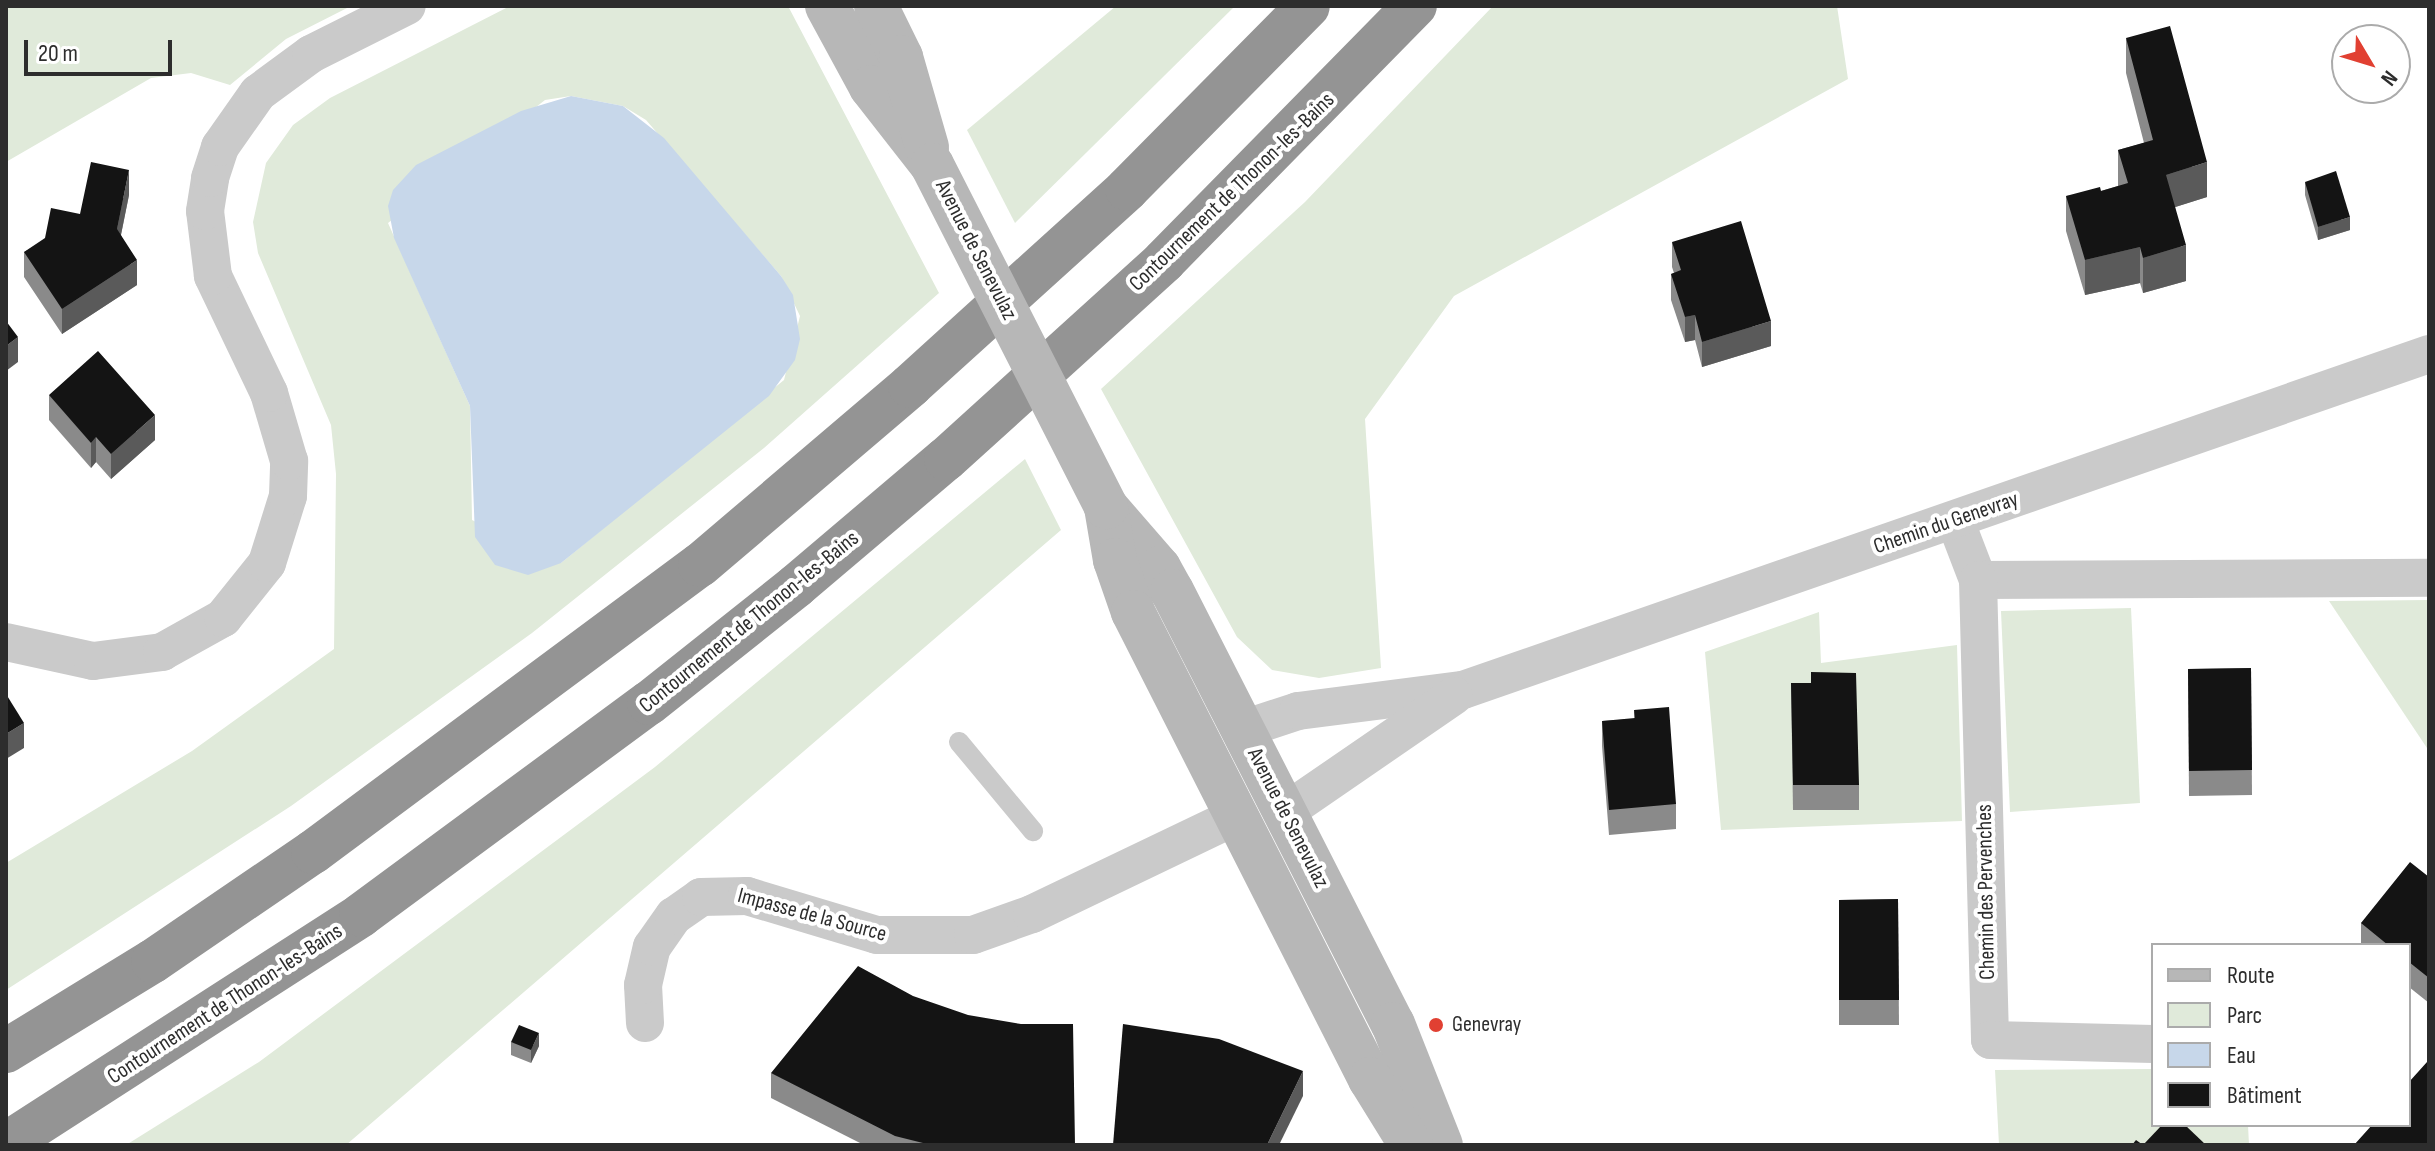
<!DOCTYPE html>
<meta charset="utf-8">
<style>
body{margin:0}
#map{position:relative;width:2435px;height:1151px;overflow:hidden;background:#fff;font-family:"Sofia Sans Condensed",sans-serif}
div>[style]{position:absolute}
.green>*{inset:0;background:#e0eada}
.water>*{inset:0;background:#c7d7ea}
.lane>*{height:20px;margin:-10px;padding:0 10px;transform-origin:10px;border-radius:10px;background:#cacaca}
.street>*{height:38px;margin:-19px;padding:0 19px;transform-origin:19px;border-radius:19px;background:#cacaca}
.secondary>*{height:44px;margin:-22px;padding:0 22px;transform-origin:22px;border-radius:22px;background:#b7b7b7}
.highway>*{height:44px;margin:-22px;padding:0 22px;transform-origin:22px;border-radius:22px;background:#949494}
.secondary-bridge>*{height:44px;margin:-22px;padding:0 22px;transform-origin:22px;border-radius:22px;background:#b7b7b7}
.wall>*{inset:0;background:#8a8a8a}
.shaded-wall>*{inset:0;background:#5a5a5a}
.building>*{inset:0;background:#141414}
.dots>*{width:22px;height:22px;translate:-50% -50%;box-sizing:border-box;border:4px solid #fff;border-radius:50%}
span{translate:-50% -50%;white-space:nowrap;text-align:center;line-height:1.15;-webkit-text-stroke:8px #fff;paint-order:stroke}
.street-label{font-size:22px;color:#2d2d2d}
.poi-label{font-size:22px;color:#2d2d2d}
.left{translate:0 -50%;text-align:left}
.frame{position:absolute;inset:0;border:8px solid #2d2d2d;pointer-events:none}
.legend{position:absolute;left:2151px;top:943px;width:260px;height:184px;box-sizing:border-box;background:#fff;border:2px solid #ababab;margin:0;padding:10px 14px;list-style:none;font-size:24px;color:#2d2d2d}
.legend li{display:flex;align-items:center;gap:16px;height:40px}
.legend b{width:40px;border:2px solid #ababab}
.north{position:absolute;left:2331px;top:24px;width:80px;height:80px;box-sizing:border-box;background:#fff;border:2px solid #ababab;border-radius:50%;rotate:128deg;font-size:22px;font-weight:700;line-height:32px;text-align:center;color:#2d2d2d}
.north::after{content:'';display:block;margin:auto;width:28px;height:36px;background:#e14032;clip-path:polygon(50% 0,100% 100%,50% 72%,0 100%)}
.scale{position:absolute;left:24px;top:40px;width:148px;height:36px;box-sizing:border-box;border:4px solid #2d2d2d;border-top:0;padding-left:10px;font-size:24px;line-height:28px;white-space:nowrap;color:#2d2d2d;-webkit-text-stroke:6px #fff;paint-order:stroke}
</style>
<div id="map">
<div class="green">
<i style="clip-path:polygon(6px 6px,351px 6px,286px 39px,230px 85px,191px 73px,151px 78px,6px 162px)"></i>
<i style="clip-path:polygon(evenodd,510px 6px,788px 6px,939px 293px,764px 448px,532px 633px,291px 806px,6px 990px,6px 863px,192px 751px,334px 649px,336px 474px,331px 425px,258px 253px,253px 222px,266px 163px,293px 125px,330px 98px,510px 6px,571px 96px,623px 106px,646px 120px,781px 276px,800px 316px,784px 380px,561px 563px,472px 520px,470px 406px,388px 223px,545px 100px,571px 96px)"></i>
<i style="clip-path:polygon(1116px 6px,1235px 6px,1015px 223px,967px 130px)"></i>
<i style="clip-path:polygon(1493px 6px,1837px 6px,1848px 79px,1454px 296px,1365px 419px,1381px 668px,1319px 678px,1272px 670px,1237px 637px,1101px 389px,1305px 202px)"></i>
<i style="clip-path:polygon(1025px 459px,1061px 530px,346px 1145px,126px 1145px,259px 1062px,655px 767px)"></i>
<i style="clip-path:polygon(2429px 600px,2429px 751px,2329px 601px)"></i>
<i style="clip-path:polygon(2131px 608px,2140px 803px,2010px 812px,2001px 611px)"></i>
<i style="clip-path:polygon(1819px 612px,1821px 663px,1957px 645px,1962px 821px,1721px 830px,1705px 652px)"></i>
<i style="clip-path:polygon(2153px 1069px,2153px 1125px,2248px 1125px,2249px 1145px,1999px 1145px,1995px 1070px)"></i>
</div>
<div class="water">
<i style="clip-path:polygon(571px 96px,623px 106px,664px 138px,781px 276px,793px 295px,800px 339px,795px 360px,769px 396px,561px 563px,528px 575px,495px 565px,475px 537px,470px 406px,394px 238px,388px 206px,393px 190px,416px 165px,521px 111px)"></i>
</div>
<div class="lane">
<i style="left:959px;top:742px;width:116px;rotate:50.3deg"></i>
</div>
<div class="street">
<i style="left:1955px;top:520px;width:64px;rotate:69deg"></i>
<i style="left:1978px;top:580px;width:451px;rotate:-0.3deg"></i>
<i style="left:1978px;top:580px;width:460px;rotate:88.5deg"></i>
<i style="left:1990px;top:1040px;width:163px;rotate:1.4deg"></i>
<i style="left:6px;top:642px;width:89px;rotate:12.3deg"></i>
<i style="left:93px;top:661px;width:70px;rotate:-7.4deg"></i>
<i style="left:162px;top:652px;width:70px;rotate:-29.1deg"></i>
<i style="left:223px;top:618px;width:70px;rotate:-51.3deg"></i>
<i style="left:267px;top:563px;width:70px;rotate:-72.6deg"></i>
<i style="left:288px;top:496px;width:35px;rotate:-88deg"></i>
<i style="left:289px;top:461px;width:71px;rotate:-106.4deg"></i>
<i style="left:269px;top:393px;width:130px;rotate:-115.6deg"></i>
<i style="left:213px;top:276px;width:65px;rotate:-97deg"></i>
<i style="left:205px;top:211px;width:33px;rotate:-81deg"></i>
<i style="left:210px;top:178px;width:33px;rotate:-72deg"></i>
<i style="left:220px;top:147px;width:66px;rotate:-54.9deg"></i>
<i style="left:258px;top:93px;width:66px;rotate:-36.3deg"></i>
<i style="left:311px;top:54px;width:107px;rotate:-26.6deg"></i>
<i style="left:1243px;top:729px;width:58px;rotate:-18.1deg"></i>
<i style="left:1298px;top:711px;width:166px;rotate:-7.3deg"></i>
<i style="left:1463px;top:690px;width:1023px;rotate:-19.18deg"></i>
<i style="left:1285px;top:812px;width:205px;rotate:-34.5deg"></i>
<i style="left:645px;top:1023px;width:38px;rotate:-93deg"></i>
<i style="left:643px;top:985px;width:39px;rotate:-77deg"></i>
<i style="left:652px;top:947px;width:38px;rotate:-55deg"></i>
<i style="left:674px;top:916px;width:33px;rotate:-35deg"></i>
<i style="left:701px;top:897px;width:46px;rotate:-1.2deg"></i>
<i style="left:747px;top:896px;width:136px;rotate:16.7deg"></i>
<i style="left:877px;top:935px;width:96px"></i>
<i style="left:973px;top:935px;width:63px;rotate:-19.6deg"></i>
<i style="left:1032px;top:914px;width:227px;rotate:-25.6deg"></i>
</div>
<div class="secondary">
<i style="left:827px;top:6px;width:92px;rotate:61.5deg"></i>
<i style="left:871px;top:87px;width:99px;rotate:52deg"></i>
<i style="left:876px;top:6px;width:57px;rotate:63.9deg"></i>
<i style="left:901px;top:57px;width:94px;rotate:73.9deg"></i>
<i style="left:1106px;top:507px;width:81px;rotate:49deg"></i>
<i style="left:1159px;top:568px;width:26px;rotate:61deg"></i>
<i style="left:1172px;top:591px;width:486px;rotate:63deg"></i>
<i style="left:1393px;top:1024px;width:130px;rotate:68.4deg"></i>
<i style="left:1106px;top:507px;width:54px;rotate:80.4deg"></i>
<i style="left:1115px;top:560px;width:55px;rotate:70.9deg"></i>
<i style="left:1133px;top:612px;width:524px;rotate:63.09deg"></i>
<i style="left:1370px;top:1079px;width:78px;rotate:58.2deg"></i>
</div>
<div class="highway">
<i style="left:6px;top:1051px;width:172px;rotate:-31.5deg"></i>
<i style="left:153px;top:961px;width:194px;rotate:-34.3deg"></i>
<i style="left:313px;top:852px;width:482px;rotate:-36.6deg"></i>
<i style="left:700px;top:565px;width:276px;rotate:-40.4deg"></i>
<i style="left:910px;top:386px;width:293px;rotate:-42.2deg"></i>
<i style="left:1127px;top:189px;width:257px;rotate:-45.3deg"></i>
<i style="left:6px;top:1144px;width:422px;rotate:-32.8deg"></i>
<i style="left:361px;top:915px;width:358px;rotate:-36.4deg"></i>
<i style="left:649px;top:703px;width:188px;rotate:-38.5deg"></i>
<i style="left:796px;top:586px;width:197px;rotate:-40.3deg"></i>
<i style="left:946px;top:459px;width:294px;rotate:-42.2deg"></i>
<i style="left:1164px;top:261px;width:358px;rotate:-45.5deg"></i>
</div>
<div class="secondary-bridge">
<i style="left:932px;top:165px;width:384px;rotate:63deg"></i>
</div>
<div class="wall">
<i style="clip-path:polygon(2126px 38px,2207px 197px,2175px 207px,2186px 281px,2143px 293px,2140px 283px,2085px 295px,2066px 231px,2066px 196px,2101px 191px,2118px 186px,2118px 150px,2144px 143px,2126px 73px)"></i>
<i style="clip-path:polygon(2305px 182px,2350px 230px,2318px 240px,2305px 195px)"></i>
<i style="clip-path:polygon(129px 195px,121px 235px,137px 285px,62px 334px,24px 277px,24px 252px)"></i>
<i style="clip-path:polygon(1672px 242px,1771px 346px,1702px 367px,1695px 340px,1685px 342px,1671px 300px,1671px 274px,1674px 273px,1672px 267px)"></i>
<i style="clip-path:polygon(49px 395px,155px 440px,111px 479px,96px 462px,91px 468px,49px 420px)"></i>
<i style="clip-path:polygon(2251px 668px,2252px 795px,2189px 796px,2188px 669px)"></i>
<i style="clip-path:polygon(1791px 683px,1811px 683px,1859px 785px,1859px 810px,1793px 810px)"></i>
<i style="clip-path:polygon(1634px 710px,1676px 804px,1676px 829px,1609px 835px,1602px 746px,1602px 721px,1634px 719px)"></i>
<i style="clip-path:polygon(2429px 877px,2429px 1003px,2409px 987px,2409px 945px,2361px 945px,2361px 923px)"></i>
<i style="clip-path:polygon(1898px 899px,1899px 1025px,1839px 1025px,1839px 900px)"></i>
<i style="clip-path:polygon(511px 1042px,539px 1046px,531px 1063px,511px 1055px)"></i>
<i style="clip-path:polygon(771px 1073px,1075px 1145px,864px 1145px,771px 1098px)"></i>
</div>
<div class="shaded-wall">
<i style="clip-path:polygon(2207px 162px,2207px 197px,2166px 210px,2166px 175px)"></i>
<i style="clip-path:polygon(129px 170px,129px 195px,117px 254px,117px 229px)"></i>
<i style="clip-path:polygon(2350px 217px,2350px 230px,2318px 240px,2318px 227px)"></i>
<i style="clip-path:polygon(2186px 245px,2186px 281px,2143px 293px,2143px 258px)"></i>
<i style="clip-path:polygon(2140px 247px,2140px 283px,2085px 295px,2085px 260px)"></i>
<i style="clip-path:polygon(137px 260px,137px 285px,62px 334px,62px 309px)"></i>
<i style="clip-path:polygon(1695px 315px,1695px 340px,1685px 342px,1685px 317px)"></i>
<i style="clip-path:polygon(1771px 321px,1771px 346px,1702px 367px,1702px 342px)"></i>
<i style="clip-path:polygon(18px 337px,18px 362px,6px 371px,6px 346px)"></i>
<i style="clip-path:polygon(155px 415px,155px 440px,111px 479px,111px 454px)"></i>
<i style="clip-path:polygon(96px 437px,96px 462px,91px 468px,91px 443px)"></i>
<i style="clip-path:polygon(24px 723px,24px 748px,6px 759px,6px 734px)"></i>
<i style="clip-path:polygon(539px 1033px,539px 1046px,531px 1063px,531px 1050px)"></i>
<i style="clip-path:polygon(1303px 1071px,1303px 1096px,1279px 1145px,1267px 1145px)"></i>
</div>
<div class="building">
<i style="clip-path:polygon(2170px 26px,2207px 162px,2166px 175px,2186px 245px,2143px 258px,2140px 247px,2085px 260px,2066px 196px,2100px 187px,2101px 191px,2128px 183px,2118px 150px,2153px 140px,2126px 38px)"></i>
<i style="clip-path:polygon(91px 162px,129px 170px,117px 229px,137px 260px,62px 309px,24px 252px,45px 238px,51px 208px,80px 214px)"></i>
<i style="clip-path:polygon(2336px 171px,2350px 217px,2318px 227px,2305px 182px)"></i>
<i style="clip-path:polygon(1741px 221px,1771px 321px,1702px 342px,1695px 315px,1685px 317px,1671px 274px,1681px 270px,1672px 242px)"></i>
<i style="clip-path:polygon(6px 321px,18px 337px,6px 346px)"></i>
<i style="clip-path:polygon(98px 351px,155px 415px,111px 454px,96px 437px,91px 443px,49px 395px)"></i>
<i style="clip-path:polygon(2251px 668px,2252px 770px,2189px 771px,2188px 669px)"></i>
<i style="clip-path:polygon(1811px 672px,1856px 673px,1859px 785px,1793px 785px,1791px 683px,1811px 683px)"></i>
<i style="clip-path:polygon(6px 694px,24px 723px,6px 734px)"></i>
<i style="clip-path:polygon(1669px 707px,1676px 804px,1609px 810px,1602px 721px,1635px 718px,1634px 710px)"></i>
<i style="clip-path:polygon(2410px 862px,2429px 877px,2429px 978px,2409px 962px,2409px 945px,2388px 945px,2361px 923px)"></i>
<i style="clip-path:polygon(1898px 899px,1899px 1000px,1839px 1000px,1839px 900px)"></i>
<i style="clip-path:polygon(858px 966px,913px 996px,968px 1015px,1021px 1024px,1073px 1024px,1075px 1145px,931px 1145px,895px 1136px,771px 1073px)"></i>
<i style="clip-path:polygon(1123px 1024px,1219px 1039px,1303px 1071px,1267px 1145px,1113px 1145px)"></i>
<i style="clip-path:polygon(519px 1025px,539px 1033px,531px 1050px,511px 1042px)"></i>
<i style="clip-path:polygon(2427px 1062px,2429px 1065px,2429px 1145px,2354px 1145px,2372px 1125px,2409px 1125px,2409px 1082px)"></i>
<i style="clip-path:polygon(2162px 1125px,2185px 1125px,2206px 1145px,2143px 1145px)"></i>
<i style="clip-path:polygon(2136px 1140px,2143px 1145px,2132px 1145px)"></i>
</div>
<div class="dots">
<i style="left:1436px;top:1025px;background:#e14032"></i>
</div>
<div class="street-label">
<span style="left:1232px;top:192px;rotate:-44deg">Contournement de Thonon-les-Bains</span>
<span style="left:976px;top:250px;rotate:63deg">Avenue de Senevulaz</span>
<span style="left:1946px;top:523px;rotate:-19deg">Chemin du Genevray</span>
<span style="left:749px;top:622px;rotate:-39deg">Contournement de Thonon-les-Bains</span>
<span style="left:1288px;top:818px;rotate:63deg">Avenue de Senevulaz</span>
<span style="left:1986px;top:892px;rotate:-91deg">Chemin des Pervenches</span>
<span style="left:812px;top:915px;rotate:15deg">Impasse de la Source</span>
<span style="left:225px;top:1004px;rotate:-33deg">Contournement de Thonon-les-Bains</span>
</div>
<div class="poi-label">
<span class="left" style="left:1452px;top:1025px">Genevray</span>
</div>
<div class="frame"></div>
<ul class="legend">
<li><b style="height:10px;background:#b7b7b7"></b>Route</li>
<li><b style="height:22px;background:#e0eada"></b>Parc</li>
<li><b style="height:22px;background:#c7d7ea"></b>Eau</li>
<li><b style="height:22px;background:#141414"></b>Bâtiment</li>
</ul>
<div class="north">N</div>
<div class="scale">20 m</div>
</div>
